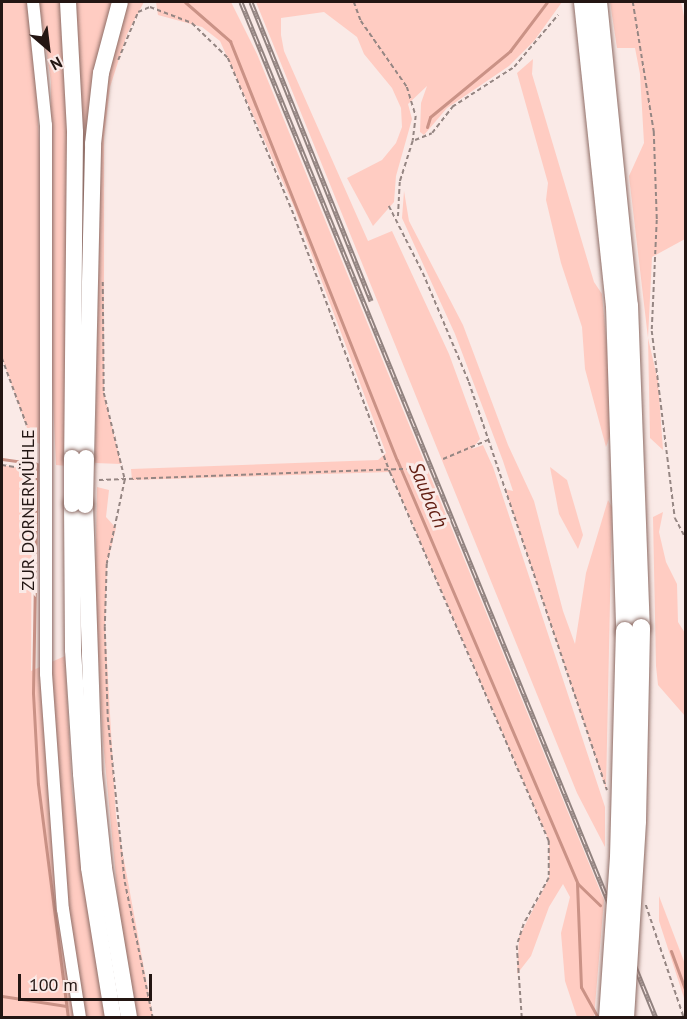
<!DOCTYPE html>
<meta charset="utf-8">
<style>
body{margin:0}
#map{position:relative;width:687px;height:1019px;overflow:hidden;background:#faeae7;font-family:"PT Sans",sans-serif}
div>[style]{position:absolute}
.green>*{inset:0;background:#ffccc2}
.stream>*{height:3px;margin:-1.5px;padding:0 1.5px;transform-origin:1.5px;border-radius:1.5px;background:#ca9286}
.path>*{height:1.5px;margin-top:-0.75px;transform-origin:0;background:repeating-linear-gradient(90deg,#958683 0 4.5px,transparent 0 7.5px)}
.roads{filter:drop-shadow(0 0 2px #8e6d66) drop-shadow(0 0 2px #8e6d66)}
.minor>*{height:12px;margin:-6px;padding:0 6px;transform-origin:6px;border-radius:6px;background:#fff}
.major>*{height:16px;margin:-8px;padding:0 8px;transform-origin:8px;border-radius:8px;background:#fff}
.highway>*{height:18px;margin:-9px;padding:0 9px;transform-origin:9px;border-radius:9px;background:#fff}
.rail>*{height:5px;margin-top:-2.5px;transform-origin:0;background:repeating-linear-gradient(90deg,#faeae7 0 9px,#91827f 0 18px);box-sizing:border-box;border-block:2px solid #91827f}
.bridges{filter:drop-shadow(0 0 2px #8e6d66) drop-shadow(0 0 2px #8e6d66)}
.major-bridge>*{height:16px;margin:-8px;padding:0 8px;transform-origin:8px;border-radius:8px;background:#fff}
.highway-bridge>*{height:18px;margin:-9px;padding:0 9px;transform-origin:9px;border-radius:9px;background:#fff}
span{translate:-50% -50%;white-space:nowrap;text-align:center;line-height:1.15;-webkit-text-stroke:6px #faeae7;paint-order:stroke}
.street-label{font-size:18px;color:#231613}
.water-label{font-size:20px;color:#631f13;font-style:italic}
.frame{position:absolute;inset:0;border:3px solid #231613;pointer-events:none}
.north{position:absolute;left:18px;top:18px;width:60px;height:60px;-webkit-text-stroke:4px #faeae7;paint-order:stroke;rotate:152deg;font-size:16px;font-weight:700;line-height:24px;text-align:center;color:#231613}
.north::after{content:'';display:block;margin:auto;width:21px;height:27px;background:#231613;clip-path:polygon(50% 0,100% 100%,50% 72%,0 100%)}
.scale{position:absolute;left:18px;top:974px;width:134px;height:27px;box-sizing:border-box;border:3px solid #231613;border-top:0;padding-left:8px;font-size:18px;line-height:21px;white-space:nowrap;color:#231613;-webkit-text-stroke:4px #faeae7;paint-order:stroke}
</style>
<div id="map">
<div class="green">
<i style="clip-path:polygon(2px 2px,27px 2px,34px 44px,42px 199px,43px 446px,31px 439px,2px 358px)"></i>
<i style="clip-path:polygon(39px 2px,61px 2px,67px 78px,67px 466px,56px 465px,51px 358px,51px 82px)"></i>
<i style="clip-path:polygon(75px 2px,113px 2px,95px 74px,80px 173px)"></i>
<i style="clip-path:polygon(128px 2px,144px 2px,127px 34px,110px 87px,104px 137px,104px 393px,121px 464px,95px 463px,101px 133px,107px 77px)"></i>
<i style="clip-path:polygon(156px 2px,231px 2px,257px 54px,604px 900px,594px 1017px,577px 1017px,565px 981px,561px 933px,570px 897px,563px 884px,549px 907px,531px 956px,517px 974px,519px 937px,549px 878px,549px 841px,390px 472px,132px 480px,131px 469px,378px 460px,386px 453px,294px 207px,220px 41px,202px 27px,158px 15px)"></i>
<i style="clip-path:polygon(256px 2px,562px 2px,534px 41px,509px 66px,447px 108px,424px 135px,420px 132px,421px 103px,427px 86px,408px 104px,412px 119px,396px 176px,394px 202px,373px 226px,347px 178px,382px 160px,396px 143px,402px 127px,401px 108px,392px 88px,364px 54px,357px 37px,324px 12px,281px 18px,281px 35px,284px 51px,368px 241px,392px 231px,449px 354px,480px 439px,472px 449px,483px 445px,493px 467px,605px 807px,605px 847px,577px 793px)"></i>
<i style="clip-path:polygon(610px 2px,681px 2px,685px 21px,685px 239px,652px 257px,648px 338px,658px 381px,663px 450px,650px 438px,648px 338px,629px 176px,644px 143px,640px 74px,635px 48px,617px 48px)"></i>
<i style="clip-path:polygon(533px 59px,532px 74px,594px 282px,602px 294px,614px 425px,606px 447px,585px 369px,582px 327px,561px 263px,546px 200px,548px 183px,517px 73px)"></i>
<i style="clip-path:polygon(404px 191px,409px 221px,463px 325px,508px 445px,534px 501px,563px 611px,575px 644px,586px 573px,608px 500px,612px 507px,606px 789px,505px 489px,513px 491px,503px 461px,455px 334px,402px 218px)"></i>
<i style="clip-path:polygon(2px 465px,32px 470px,31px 671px,65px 656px,72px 791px,106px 1017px,2px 1017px)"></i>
<i style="clip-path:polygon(550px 467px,567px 480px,583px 535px,578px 549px,559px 514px)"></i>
<i style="clip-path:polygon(97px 487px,109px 490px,106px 517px,116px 528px,107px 564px,105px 627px,116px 817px,153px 1017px,137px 1017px,119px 910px,103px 741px,95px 594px)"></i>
<i style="clip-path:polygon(663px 512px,659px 532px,666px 562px,677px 584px,678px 622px,685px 633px,685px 716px,658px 685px,656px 666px,653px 517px)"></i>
<i style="clip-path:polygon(659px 896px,685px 964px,685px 1001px,659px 921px)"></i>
</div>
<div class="stream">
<i style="left:185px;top:2px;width:60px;rotate:40.9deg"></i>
<i style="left:230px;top:41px;width:451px;rotate:68.3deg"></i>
<i style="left:397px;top:460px;width:460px;rotate:66.9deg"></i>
<i style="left:577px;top:883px;width:104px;rotate:87.8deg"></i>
<i style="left:581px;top:987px;width:35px;rotate:61deg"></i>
<i style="left:427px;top:127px;width:10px;rotate:-73deg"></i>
<i style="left:430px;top:117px;width:104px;rotate:-39.5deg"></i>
<i style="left:510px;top:51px;width:61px;rotate:-52.9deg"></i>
<i style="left:2px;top:459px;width:35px;rotate:8deg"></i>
<i style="left:37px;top:464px;width:229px;rotate:91deg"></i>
<i style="left:33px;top:693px;width:91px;rotate:86.9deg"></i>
<i style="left:38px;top:784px;width:236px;rotate:82.7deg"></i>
<i style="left:577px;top:883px;width:32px;rotate:44deg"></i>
<i style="left:671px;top:951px;width:44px;rotate:69.9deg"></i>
<i style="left:2px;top:996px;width:65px;rotate:8.9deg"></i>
</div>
<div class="path">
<i style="left:354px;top:2px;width:20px;rotate:70deg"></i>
<i style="left:361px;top:21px;width:80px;rotate:55.1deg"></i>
<i style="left:407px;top:87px;width:30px;rotate:73deg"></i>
<i style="left:416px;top:116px;width:25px;rotate:97deg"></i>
<i style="left:413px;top:141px;width:43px;rotate:107.6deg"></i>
<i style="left:400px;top:182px;width:36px;rotate:93deg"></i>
<i style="left:633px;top:2px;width:132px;rotate:80.8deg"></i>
<i style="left:654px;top:132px;width:88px;rotate:88deg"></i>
<i style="left:657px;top:220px;width:111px;rotate:92.6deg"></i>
<i style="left:652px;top:331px;width:188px;rotate:83deg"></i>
<i style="left:675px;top:518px;width:24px;rotate:62deg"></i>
<i style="left:118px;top:60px;width:52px;rotate:-67.4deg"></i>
<i style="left:138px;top:12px;width:13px;rotate:-23deg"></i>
<i style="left:150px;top:7px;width:45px;rotate:20.9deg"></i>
<i style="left:192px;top:23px;width:50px;rotate:44.2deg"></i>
<i style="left:228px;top:58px;width:165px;rotate:67.2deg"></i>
<i style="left:292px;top:210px;width:280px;rotate:69.5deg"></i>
<i style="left:390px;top:472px;width:402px;rotate:66.7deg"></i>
<i style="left:549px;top:841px;width:37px;rotate:90deg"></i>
<i style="left:549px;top:878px;width:52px;rotate:118.5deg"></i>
<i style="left:524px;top:924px;width:23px;rotate:108deg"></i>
<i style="left:517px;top:946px;width:72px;rotate:86deg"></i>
<i style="left:415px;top:140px;width:18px;rotate:-22deg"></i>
<i style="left:432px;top:133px;width:33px;rotate:-52deg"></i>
<i style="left:452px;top:107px;width:74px;rotate:-32.8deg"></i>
<i style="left:514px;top:67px;width:68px;rotate:-49.8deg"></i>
<i style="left:389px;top:206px;width:75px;rotate:63.1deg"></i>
<i style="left:423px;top:273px;width:118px;rotate:67.1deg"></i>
<i style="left:469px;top:382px;width:431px;rotate:71.3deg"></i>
<i style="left:103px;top:282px;width:111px;rotate:89.5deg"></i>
<i style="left:104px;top:393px;width:89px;rotate:76.4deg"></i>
<i style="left:125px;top:480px;width:86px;rotate:102.1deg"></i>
<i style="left:107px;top:564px;width:63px;rotate:91.8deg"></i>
<i style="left:105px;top:627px;width:91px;rotate:88.1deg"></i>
<i style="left:108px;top:718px;width:165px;rotate:84.1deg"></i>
<i style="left:125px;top:882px;width:139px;rotate:78.4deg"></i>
<i style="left:2px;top:358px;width:95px;rotate:69.7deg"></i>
<i style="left:443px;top:459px;width:49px;rotate:-22.9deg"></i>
<i style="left:2px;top:465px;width:32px;rotate:9deg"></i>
<i style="left:99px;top:480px;width:324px;rotate:-2.1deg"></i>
<i style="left:646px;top:905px;width:119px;rotate:71.4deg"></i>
</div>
<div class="roads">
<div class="minor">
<i style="left:33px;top:2px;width:124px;rotate:84deg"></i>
<i style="left:46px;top:125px;width:549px;rotate:90deg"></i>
<i style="left:46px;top:674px;width:236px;rotate:85.9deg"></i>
<i style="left:63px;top:909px;width:110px;rotate:81.1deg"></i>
</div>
<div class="major">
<i style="left:68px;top:2px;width:130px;rotate:86.9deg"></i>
<i style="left:75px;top:132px;width:326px;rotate:90.5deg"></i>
<i style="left:86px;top:458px;width:314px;rotate:-88.7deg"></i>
<i style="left:93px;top:144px;width:71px;rotate:-83.6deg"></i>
<i style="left:101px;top:73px;width:73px;rotate:-75deg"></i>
<i style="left:72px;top:504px;width:146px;rotate:89.6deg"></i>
<i style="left:73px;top:650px;width:124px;rotate:86.3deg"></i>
<i style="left:81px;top:774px;width:94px;rotate:85.1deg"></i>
<i style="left:89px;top:868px;width:152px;rotate:80.9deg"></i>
<i style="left:85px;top:505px;width:269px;rotate:88.1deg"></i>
<i style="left:94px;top:774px;width:95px;rotate:83.9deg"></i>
<i style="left:104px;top:868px;width:152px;rotate:80.5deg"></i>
</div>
<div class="highway">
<i style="left:583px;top:2px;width:306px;rotate:84deg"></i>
<i style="left:615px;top:306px;width:325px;rotate:88.2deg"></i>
<i style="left:598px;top:2px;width:305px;rotate:84.2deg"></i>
<i style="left:629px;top:305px;width:323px;rotate:87.9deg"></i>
</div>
</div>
<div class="rail">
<i style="left:241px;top:2px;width:1097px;rotate:67.78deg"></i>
<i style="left:251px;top:2px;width:322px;rotate:68.1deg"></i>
</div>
<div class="bridges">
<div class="major-bridge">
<i style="left:72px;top:504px;width:46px;rotate:-90deg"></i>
<i style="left:85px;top:505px;width:47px;rotate:-88.8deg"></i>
</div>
<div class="highway-bridge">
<i style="left:608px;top:1018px;width:161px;rotate:-86.1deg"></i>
<i style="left:619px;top:857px;width:226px;rotate:-88.5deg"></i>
<i style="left:625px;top:1018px;width:197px;rotate:-86.5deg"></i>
<i style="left:637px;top:821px;width:193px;rotate:-88.8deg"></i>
</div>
</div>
<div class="street-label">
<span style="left:28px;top:510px;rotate:-90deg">ZUR DORNERMÜHLE</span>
</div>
<div class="water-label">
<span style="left:428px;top:495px;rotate:67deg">Saubach</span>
</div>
<div class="frame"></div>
<div class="north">N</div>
<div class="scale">100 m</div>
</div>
